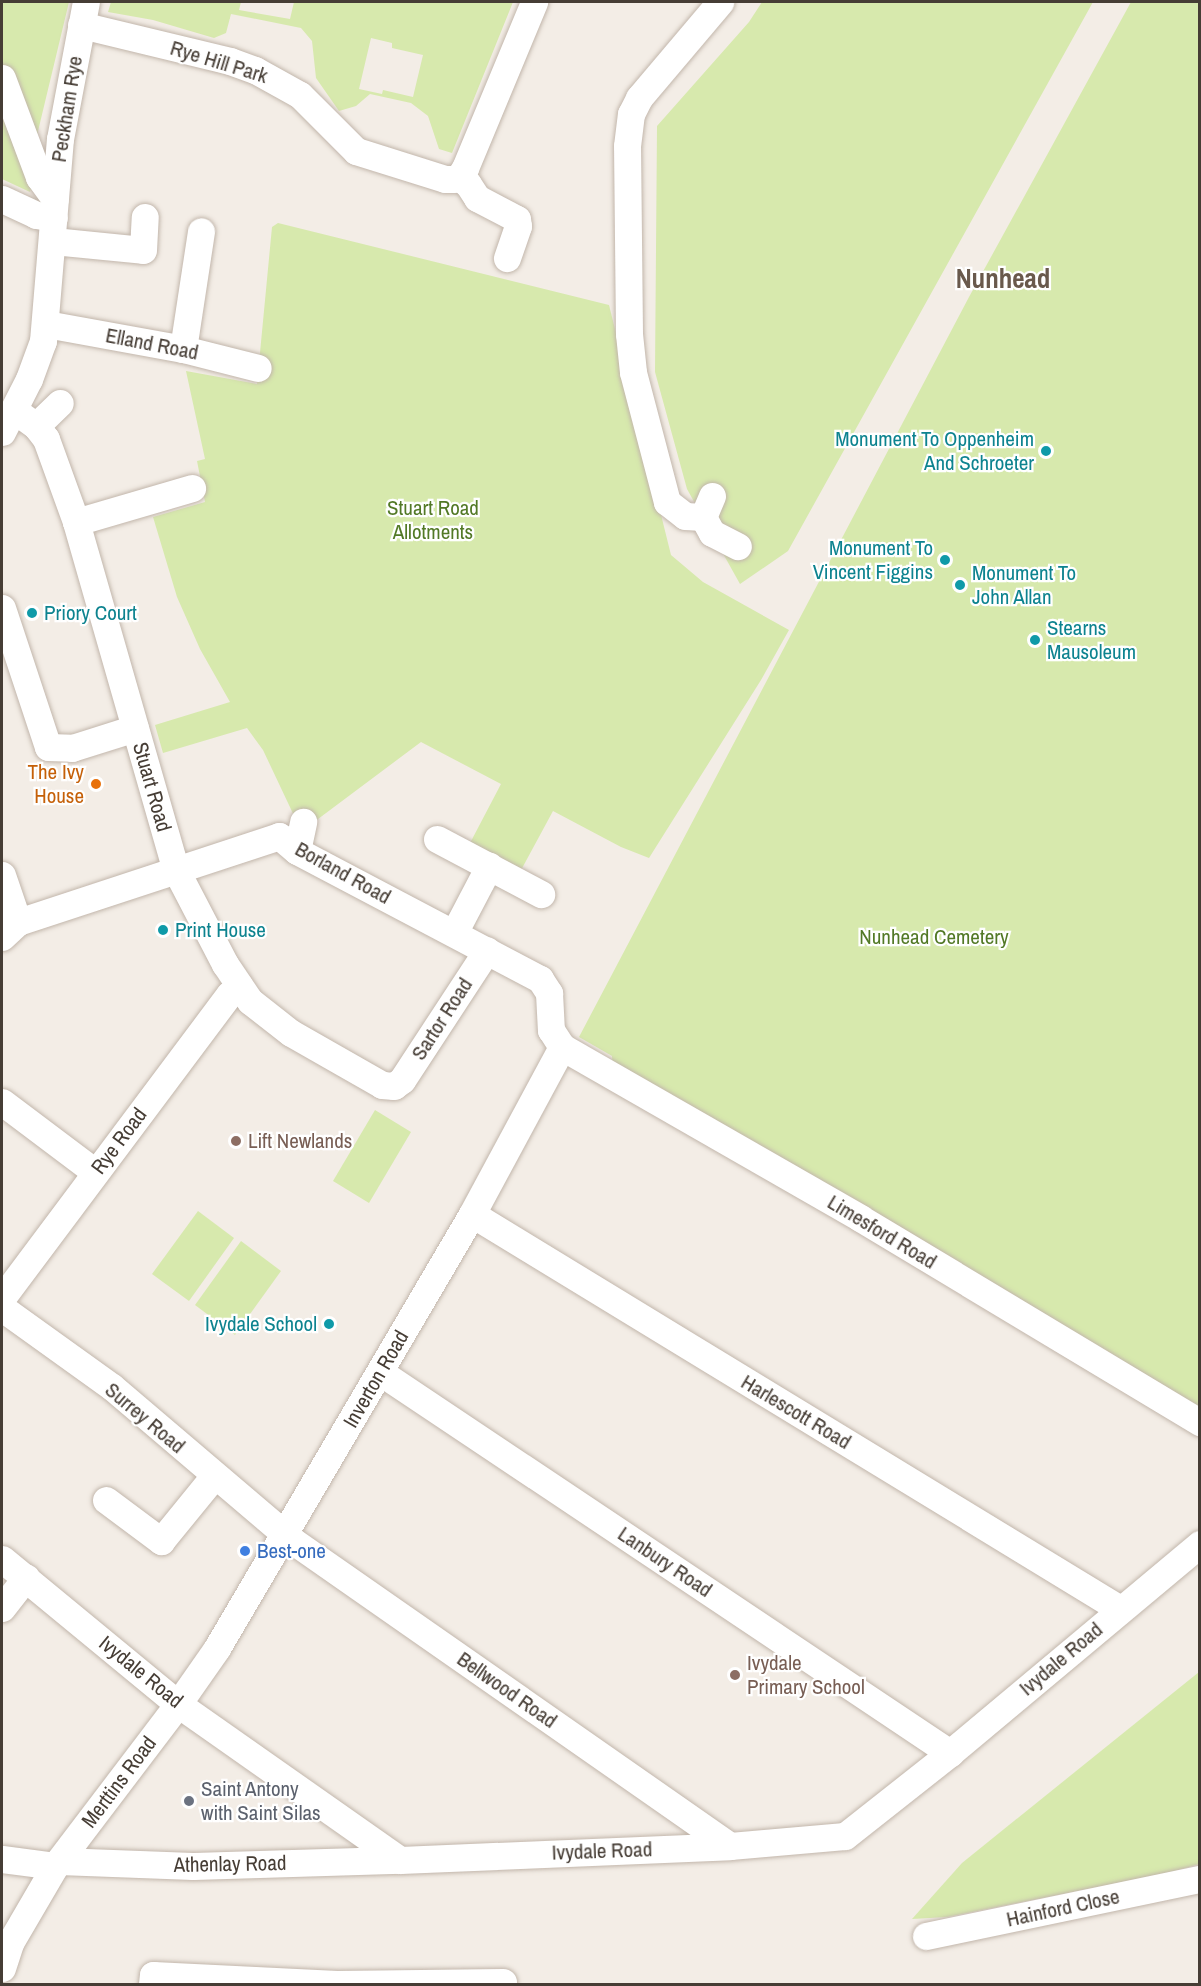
<!DOCTYPE html>
<style>
body{margin:0}
#map{position:relative;width:1201px;height:1986px;overflow:hidden;background:#f3ede6;font-family:"Archivo Narrow",sans-serif}
div>[style]{position:absolute}
.green>*{inset:0;background:#d7e9ad}
.roads{filter:drop-shadow(0 0 2px #c2b6ab) drop-shadow(0 0 2px #c2b6ab)}
.minor>*{height:27px;margin:-13.5px;padding:0 13.5px;transform-origin:13.5px;border-radius:13.5px;background:#fff}
.dots>*{width:16px;height:16px;translate:-50% -50%;box-sizing:border-box;border:3px solid #fff;border-radius:50%}
span{translate:-50% -50%;white-space:nowrap;text-align:center;line-height:1.15;-webkit-text-stroke:4.5px #fff;paint-order:stroke}
.street-label{font-size:21px;color:#463d35}
.culture-label{font-size:21px;color:#0d838f}
.right{translate:-100% -50%;text-align:right}
.left{translate:0 -50%;text-align:left}
.park-label{font-size:21px;color:#527926}
.food-label{font-size:21px;color:#c56008}
.education-label{font-size:21px;color:#785e54}
.shop-label{font-size:21px;color:#366cbe}
.worship-label{font-size:21px;color:#5b616d}
.district-label{font-size:27px;color:#69594c;font-weight:700}
.frame{position:absolute;inset:0;border:3px solid #463d35;pointer-events:none}
</style>
<div id="map">
<div class="green">
<i style="clip-path:polygon(2px 2px,69px 2px,33px 152px,34px 173px,30px 192px,2px 179px)"></i>
<i style="clip-path:polygon(evenodd,111px 2px,241px 2px,239px 10px,290px 19px,294px 2px,513px 2px,452px 153px,439px 149px,428px 116px,411px 103px,370px 94px,356px 106px,339px 111px,316px 78px,312px 41px,301px 28px,231px 14px,226px 33px,214px 38px,153px 20px,108px 12px,111px 2px,371px 38px,392px 43px,392px 48px,423px 55px,413px 97px,383px 90px,382px 94px,359px 89px,371px 38px)"></i>
<i style="clip-path:polygon(762px 2px,1093px 2px,788px 551px,740px 584px,687px 489px,655px 372px,657px 126px,749px 22px)"></i>
<i style="clip-path:polygon(1131px 2px,1199px 2px,1199px 1421px,613px 1076px,612px 1056px,579px 1037px,969px 297px)"></i>
<i style="clip-path:polygon(278px 223px,609px 305px,671px 555px,703px 582px,789px 630px,761px 680px,649px 858px,621px 847px,553px 811px,520px 872px,469px 845px,501px 784px,421px 742px,306px 828px,297px 822px,263px 750px,247px 728px,163px 753px,155px 725px,230px 702px,200px 649px,177px 597px,153px 517px,205px 502px,197px 461px,205px 459px,186px 371px,257px 384px,272px 227px)"></i>
<i style="clip-path:polygon(375px 1110px,411px 1132px,369px 1203px,333px 1181px)"></i>
<i style="clip-path:polygon(198px 1211px,234px 1238px,189px 1301px,152px 1274px)"></i>
<i style="clip-path:polygon(241px 1241px,281px 1271px,235px 1335px,195px 1305px)"></i>
<i style="clip-path:polygon(1199px 1672px,1199px 1864px,1168px 1873px,947px 1917px,912px 1919px,962px 1863px)"></i>
</div>
<div class="roads">
<div class="minor">
<i style="left:81px;top:25px;width:153px;rotate:13.6deg"></i>
<i style="left:230px;top:61px;width:27px;rotate:20deg"></i>
<i style="left:255px;top:70px;width:51px;rotate:29.1deg"></i>
<i style="left:300px;top:95px;width:79px;rotate:45deg"></i>
<i style="left:356px;top:151px;width:93px;rotate:17.5deg"></i>
<i style="left:445px;top:179px;width:8px"></i>
<i style="left:453px;top:179px;width:6px;rotate:-18deg"></i>
<i style="left:459px;top:177px;width:11px;rotate:-56deg"></i>
<i style="left:465px;top:168px;width:180px;rotate:-67.4deg"></i>
<i style="left:2px;top:78px;width:106px;rotate:69.5deg"></i>
<i style="left:39px;top:177px;width:27px;rotate:54deg"></i>
<i style="left:459px;top:177px;width:11px;rotate:38deg"></i>
<i style="left:468px;top:184px;width:17px;rotate:57deg"></i>
<i style="left:477px;top:198px;width:45px;rotate:27.7deg"></i>
<i style="left:517px;top:219px;width:7px;rotate:82deg"></i>
<i style="left:518px;top:226px;width:34px;rotate:109deg"></i>
<i style="left:2px;top:199px;width:38px;rotate:25deg"></i>
<i style="left:36px;top:215px;width:18px;rotate:9deg"></i>
<i style="left:53px;top:241px;width:90px;rotate:5.7deg"></i>
<i style="left:143px;top:250px;width:33px;rotate:-87deg"></i>
<i style="left:46px;top:324px;width:139px;rotate:10.3deg"></i>
<i style="left:183px;top:349px;width:77px;rotate:14.2deg"></i>
<i style="left:183px;top:349px;width:119px;rotate:-81.3deg"></i>
<i style="left:14px;top:410px;width:27px;rotate:36deg"></i>
<i style="left:36px;top:426px;width:16px;rotate:52deg"></i>
<i style="left:46px;top:439px;width:88px;rotate:70.1deg"></i>
<i style="left:76px;top:522px;width:362px;rotate:74deg"></i>
<i style="left:176px;top:870px;width:106px;rotate:62.5deg"></i>
<i style="left:225px;top:964px;width:45px;rotate:56deg"></i>
<i style="left:250px;top:1001px;width:52px;rotate:38deg"></i>
<i style="left:291px;top:1033px;width:105px;rotate:29.7deg"></i>
<i style="left:382px;top:1085px;width:12px;rotate:5deg"></i>
<i style="left:394px;top:1086px;width:10px;rotate:-37deg"></i>
<i style="left:402px;top:1080px;width:155px;rotate:-56.8deg"></i>
<i style="left:36px;top:426px;width:33px;rotate:-44deg"></i>
<i style="left:2px;top:432px;width:59px;rotate:-63deg"></i>
<i style="left:29px;top:379px;width:40px;rotate:-69.8deg"></i>
<i style="left:43px;top:341px;width:203px;rotate:-85.2deg"></i>
<i style="left:60px;top:139px;width:139px;rotate:-79.3deg"></i>
<i style="left:712px;top:496px;width:23px;rotate:113deg"></i>
<i style="left:703px;top:517px;width:18px;rotate:61deg"></i>
<i style="left:712px;top:533px;width:29px;rotate:27deg"></i>
<i style="left:703px;top:517px;width:18px;rotate:-177deg"></i>
<i style="left:685px;top:516px;width:23px;rotate:-142deg"></i>
<i style="left:667px;top:502px;width:134px;rotate:-104.7deg"></i>
<i style="left:633px;top:372px;width:38px;rotate:-96deg"></i>
<i style="left:629px;top:334px;width:188px;rotate:-90.6deg"></i>
<i style="left:627px;top:146px;width:32px;rotate:-83deg"></i>
<i style="left:631px;top:114px;width:18px;rotate:-63deg"></i>
<i style="left:639px;top:98px;width:126px;rotate:-49.8deg"></i>
<i style="left:76px;top:522px;width:121px;rotate:-16.3deg"></i>
<i style="left:2px;top:608px;width:146px;rotate:71.7deg"></i>
<i style="left:48px;top:747px;width:24px;rotate:2deg"></i>
<i style="left:72px;top:748px;width:66px;rotate:-17.6deg"></i>
<i style="left:437px;top:839px;width:118px;rotate:27.9deg"></i>
<i style="left:297px;top:851px;width:30px;rotate:-78deg"></i>
<i style="left:2px;top:875px;width:50px;rotate:71.2deg"></i>
<i style="left:454px;top:933px;width:76px;rotate:-62.4deg"></i>
<i style="left:2px;top:937px;width:22px;rotate:-43deg"></i>
<i style="left:18px;top:922px;width:275px;rotate:-18.2deg"></i>
<i style="left:279px;top:836px;width:23px;rotate:40deg"></i>
<i style="left:297px;top:851px;width:275px;rotate:27.8deg"></i>
<i style="left:540px;top:979px;width:17px;rotate:57deg"></i>
<i style="left:549px;top:993px;width:37px;rotate:87deg"></i>
<i style="left:551px;top:1030px;width:20px;rotate:57deg"></i>
<i style="left:562px;top:1047px;width:344px;rotate:29.8deg"></i>
<i style="left:860px;top:1218px;width:397px;rotate:31deg"></i>
<i style="left:2px;top:1102px;width:116px;rotate:37deg"></i>
<i style="left:472px;top:1214px;width:759px;rotate:31.37deg"></i>
<i style="left:2px;top:1298px;width:379px;rotate:-53.2deg"></i>
<i style="left:229px;top:995px;width:14px;rotate:-45deg"></i>
<i style="left:2px;top:1308px;width:135px;rotate:35.7deg"></i>
<i style="left:112px;top:1387px;width:238px;rotate:40.4deg"></i>
<i style="left:293px;top:1541px;width:533px;rotate:34.91deg"></i>
<i style="left:380px;top:1372px;width:686px;rotate:33.76deg"></i>
<i style="left:106px;top:1500px;width:69px;rotate:36.7deg"></i>
<i style="left:161px;top:1541px;width:84px;rotate:-50.8deg"></i>
<i style="left:2px;top:1559px;width:228px;rotate:39.5deg"></i>
<i style="left:178px;top:1704px;width:271px;rotate:35.1deg"></i>
<i style="left:2px;top:1608px;width:39px;rotate:-52deg"></i>
<i style="left:2px;top:1859px;width:53px;rotate:7.5deg"></i>
<i style="left:59px;top:1861px;width:134px;rotate:2.1deg"></i>
<i style="left:193px;top:1866px;width:207px;rotate:-1.7deg"></i>
<i style="left:400px;top:1860px;width:330px;rotate:-2.4deg"></i>
<i style="left:730px;top:1846px;width:115px;rotate:-5deg"></i>
<i style="left:845px;top:1836px;width:134px;rotate:-38.3deg"></i>
<i style="left:950px;top:1753px;width:326px;rotate:-39.9deg"></i>
<i style="left:926px;top:1936px;width:280px;rotate:-11.8deg"></i>
<i style="left:2px;top:1968px;width:26px;rotate:-72deg"></i>
<i style="left:10px;top:1943px;width:89px;rotate:-59.7deg"></i>
<i style="left:55px;top:1866px;width:203px;rotate:-52.8deg"></i>
<i style="left:178px;top:1704px;width:68px;rotate:-55.1deg"></i>
<i style="left:217px;top:1648px;width:503px;rotate:-59.56deg"></i>
<i style="left:472px;top:1214px;width:190px;rotate:-61.7deg"></i>
<i style="left:152px;top:1984px;width:9px;rotate:-84deg"></i>
<i style="left:153px;top:1975px;width:184px;rotate:2.8deg"></i>
<i style="left:337px;top:1984px;width:166px;rotate:-0.7deg"></i>
</div>
</div>
<div class="dots">
<i style="left:1046px;top:451px;background:#0f9aa8"></i>
<i style="left:945px;top:560px;background:#0f9aa8"></i>
<i style="left:960px;top:585px;background:#0f9aa8"></i>
<i style="left:32px;top:613px;background:#0f9aa8"></i>
<i style="left:1035px;top:640px;background:#0f9aa8"></i>
<i style="left:96px;top:784px;background:#e8710a"></i>
<i style="left:163px;top:930px;background:#0f9aa8"></i>
<i style="left:236px;top:1141px;background:#8d6e63"></i>
<i style="left:329px;top:1324px;background:#0f9aa8"></i>
<i style="left:245px;top:1551px;background:#3f7fe0"></i>
<i style="left:735px;top:1675px;background:#8d6e63"></i>
<i style="left:189px;top:1801px;background:#6b7280"></i>
</div>
<div class="street-label">
<span style="left:219px;top:62px;rotate:17deg">Rye Hill Park</span>
<span style="left:67px;top:109px;rotate:-81deg">Peckham Rye</span>
<span style="left:152px;top:344px;rotate:11deg">Elland Road</span>
<span style="left:152px;top:787px;rotate:74deg">Stuart Road</span>
<span style="left:343px;top:873px;rotate:29deg">Borland Road</span>
<span style="left:442px;top:1019px;rotate:-57deg">Sartor Road</span>
<span style="left:119px;top:1141px;rotate:-53deg">Rye Road</span>
<span style="left:882px;top:1232px;rotate:31deg">Limesford Road</span>
<span style="left:376px;top:1379px;rotate:-60deg">Inverton Road</span>
<span style="left:796px;top:1412px;rotate:31deg">Harlescott Road</span>
<span style="left:145px;top:1418px;rotate:40deg">Surrey Road</span>
<span style="left:665px;top:1562px;rotate:34deg">Lanbury Road</span>
<span style="left:1061px;top:1659px;rotate:-40deg">Ivydale Road</span>
<span style="left:141px;top:1672px;rotate:39deg">Ivydale Road</span>
<span style="left:507px;top:1690px;rotate:35deg">Bellwood Road</span>
<span style="left:119px;top:1782px;rotate:-53deg">Merttins Road</span>
<span style="left:602px;top:1851px;rotate:-2deg">Ivydale Road</span>
<span style="left:230px;top:1864px;rotate:-1deg">Athenlay Road</span>
<span style="left:1063px;top:1908px;rotate:-12deg">Hainford Close</span>
</div>
<div class="culture-label">
<span class="right" style="left:1034px;top:451px">Monument To Oppenheim<br>And Schroeter</span>
<span class="right" style="left:933px;top:560px">Monument To<br>Vincent Figgins</span>
<span class="left" style="left:972px;top:585px">Monument To<br>John Allan</span>
<span class="left" style="left:44px;top:613px">Priory Court</span>
<span class="left" style="left:1047px;top:640px">Stearns<br>Mausoleum</span>
<span class="left" style="left:175px;top:930px">Print House</span>
<span class="right" style="left:317px;top:1324px">Ivydale School</span>
</div>
<div class="park-label">
<span style="left:433px;top:520px">Stuart Road<br>Allotments</span>
<span style="left:934px;top:937px">Nunhead Cemetery</span>
</div>
<div class="food-label">
<span class="right" style="left:84px;top:784px">The Ivy<br>House</span>
</div>
<div class="education-label">
<span class="left" style="left:248px;top:1141px">Lift Newlands</span>
<span class="left" style="left:747px;top:1675px">Ivydale<br>Primary School</span>
</div>
<div class="shop-label">
<span class="left" style="left:257px;top:1551px">Best-one</span>
</div>
<div class="worship-label">
<span class="left" style="left:201px;top:1801px">Saint Antony<br>with Saint Silas</span>
</div>
<div class="district-label">
<span style="left:1003px;top:279px">Nunhead</span>
</div>
<div class="frame"></div>
</div>
